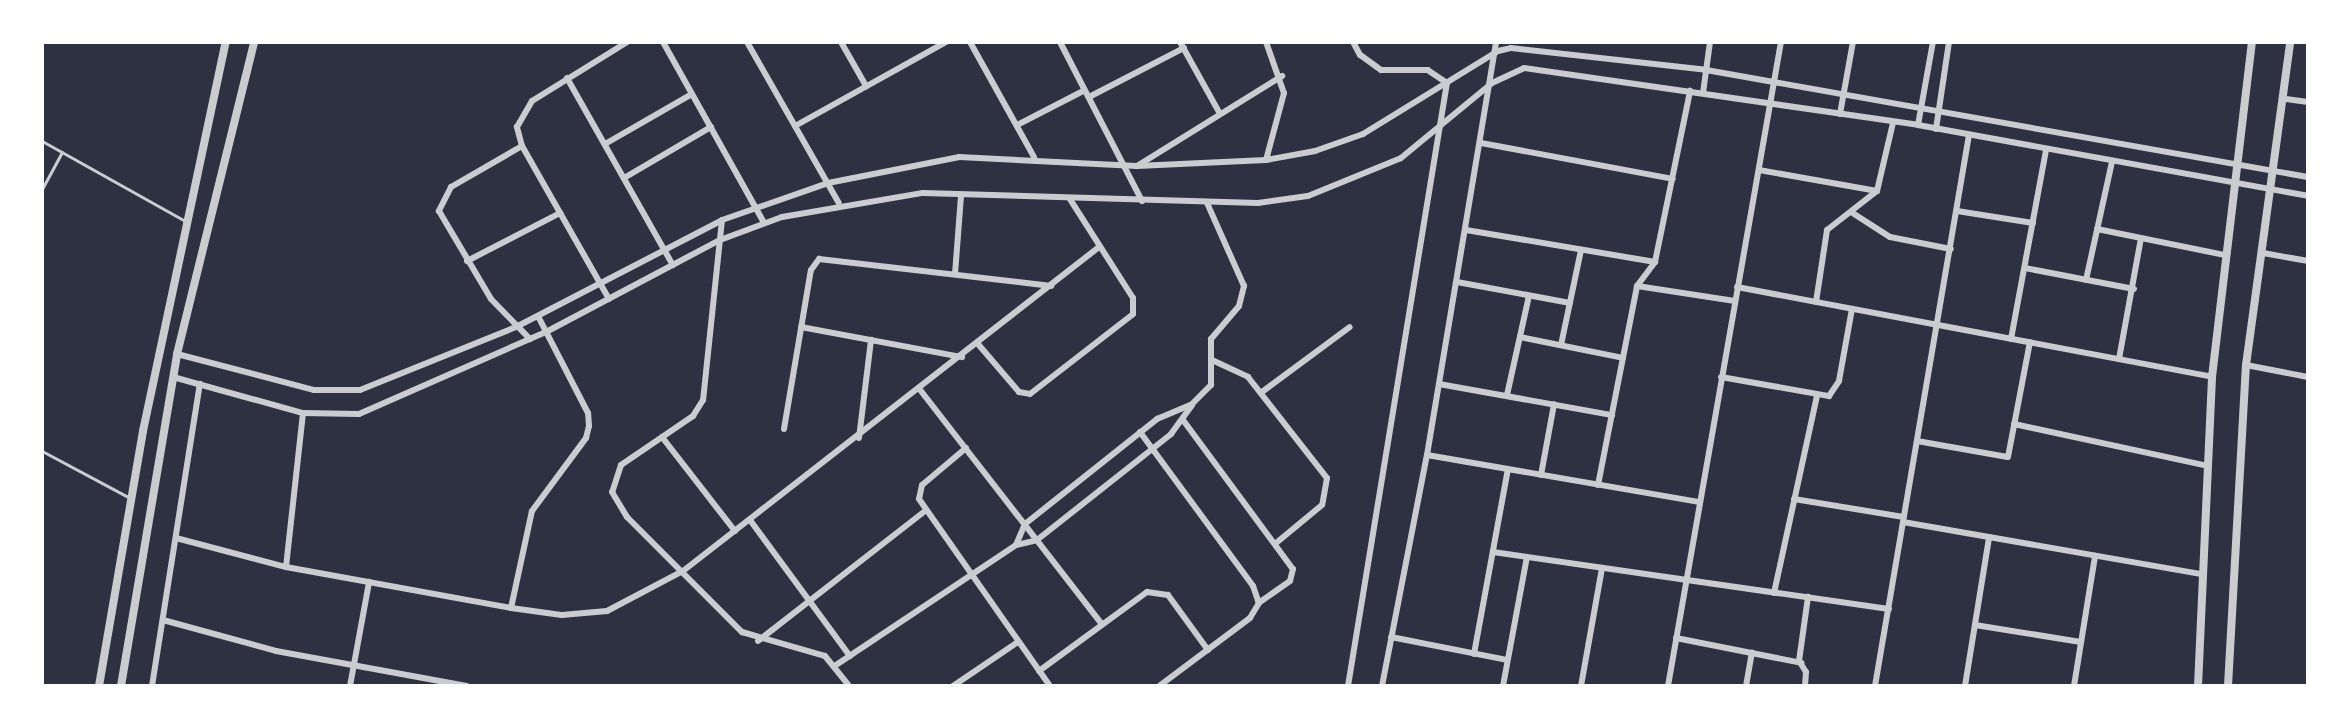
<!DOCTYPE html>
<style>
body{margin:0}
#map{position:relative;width:2350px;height:728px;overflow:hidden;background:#2d3142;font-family:Ubuntu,sans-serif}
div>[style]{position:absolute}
.service>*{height:3px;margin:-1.5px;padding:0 1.5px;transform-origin:1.5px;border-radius:1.5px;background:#caccd0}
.minor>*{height:6px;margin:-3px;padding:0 3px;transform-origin:3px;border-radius:3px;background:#caccd0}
.tertiary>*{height:8px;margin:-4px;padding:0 4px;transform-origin:4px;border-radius:4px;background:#caccd0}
span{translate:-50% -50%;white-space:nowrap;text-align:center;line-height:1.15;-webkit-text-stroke:4.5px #fff;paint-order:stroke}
.frame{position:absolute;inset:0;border:44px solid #fff;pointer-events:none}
</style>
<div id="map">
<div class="service">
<i style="left:42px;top:141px;width:166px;rotate:29.2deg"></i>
<i style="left:42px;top:189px;width:42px;rotate:-61.6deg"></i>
<i style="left:42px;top:451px;width:100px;rotate:28.1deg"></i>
</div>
<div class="minor">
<i style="left:663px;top:42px;width:207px;rotate:60.8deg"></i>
<i style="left:747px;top:42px;width:185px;rotate:60.3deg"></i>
<i style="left:841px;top:42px;width:51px;rotate:60.4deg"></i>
<i style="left:970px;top:42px;width:132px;rotate:60.9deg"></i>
<i style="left:1060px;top:42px;width:179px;rotate:62.7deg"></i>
<i style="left:1180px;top:42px;width:82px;rotate:60.9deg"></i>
<i style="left:1266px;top:42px;width:54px;rotate:70.6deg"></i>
<i style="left:1284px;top:93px;width:69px;rotate:105deg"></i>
<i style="left:567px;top:78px;width:215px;rotate:60.5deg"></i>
<i style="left:1703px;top:93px;width:51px;rotate:-82.2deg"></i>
<i style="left:1089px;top:97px;width:107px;rotate:-27.3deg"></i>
<i style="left:2286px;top:99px;width:22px;rotate:8deg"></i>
<i style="left:1840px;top:114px;width:73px;rotate:-79.8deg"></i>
<i style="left:1017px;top:125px;width:76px;rotate:-27.2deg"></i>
<i style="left:1918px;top:125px;width:84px;rotate:-79.8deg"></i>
<i style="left:795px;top:126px;width:173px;rotate:-29.1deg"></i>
<i style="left:1936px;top:129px;width:88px;rotate:-81.5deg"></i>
<i style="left:1481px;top:143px;width:195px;rotate:10.6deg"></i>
<i style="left:605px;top:144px;width:100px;rotate:-29.9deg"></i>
<i style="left:522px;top:146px;width:82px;rotate:150deg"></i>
<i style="left:451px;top:187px;width:27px;rotate:117deg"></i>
<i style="left:439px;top:211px;width:102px;rotate:59.4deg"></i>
<i style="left:491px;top:299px;width:56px;rotate:45.7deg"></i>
<i style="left:1137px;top:166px;width:171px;rotate:-31.8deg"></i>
<i style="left:1759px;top:170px;width:120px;rotate:10.1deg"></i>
<i style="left:624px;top:178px;width:101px;rotate:-30.4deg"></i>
<i style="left:1957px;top:211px;width:77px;rotate:9deg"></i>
<i style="left:1851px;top:212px;width:46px;rotate:32.7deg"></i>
<i style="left:1890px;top:237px;width:62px;rotate:11.1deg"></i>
<i style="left:722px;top:220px;width:181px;rotate:96deg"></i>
<i style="left:703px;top:400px;width:19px;rotate:122deg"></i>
<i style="left:693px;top:416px;width:87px;rotate:145.8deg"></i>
<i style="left:621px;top:465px;width:28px;rotate:108deg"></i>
<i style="left:612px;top:492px;width:29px;rotate:59deg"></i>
<i style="left:627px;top:517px;width:163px;rotate:45deg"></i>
<i style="left:742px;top:632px;width:86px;rotate:16.1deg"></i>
<i style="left:825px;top:656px;width:38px;rotate:51deg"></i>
<i style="left:2097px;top:229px;width:131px;rotate:11.5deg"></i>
<i style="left:1466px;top:230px;width:192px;rotate:9.6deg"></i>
<i style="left:2263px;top:253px;width:46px;rotate:10.1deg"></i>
<i style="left:467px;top:261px;width:105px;rotate:-27.3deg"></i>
<i style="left:2025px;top:268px;width:111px;rotate:10.9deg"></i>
<i style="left:955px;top:274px;width:78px;rotate:-85.6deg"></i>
<i style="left:2086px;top:280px;width:121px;rotate:-77.6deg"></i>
<i style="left:1457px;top:282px;width:115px;rotate:10.5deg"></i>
<i style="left:1637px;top:286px;width:99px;rotate:8.7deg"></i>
<i style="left:1737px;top:287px;width:483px;rotate:10.7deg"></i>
<i style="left:609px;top:299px;width:176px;rotate:-119.6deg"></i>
<i style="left:522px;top:146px;width:20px;rotate:-105deg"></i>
<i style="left:517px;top:127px;width:30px;rotate:-60deg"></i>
<i style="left:532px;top:101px;width:112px;rotate:-31.8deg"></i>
<i style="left:1816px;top:302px;width:73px;rotate:-81.3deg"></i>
<i style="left:1827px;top:230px;width:63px;rotate:-38deg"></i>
<i style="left:1877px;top:191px;width:70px;rotate:-76.8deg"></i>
<i style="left:801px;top:327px;width:164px;rotate:10.6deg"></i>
<i style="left:1520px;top:337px;width:105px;rotate:11.5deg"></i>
<i style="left:2011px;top:339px;width:192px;rotate:-79.5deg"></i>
<i style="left:978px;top:344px;width:63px;rotate:49.5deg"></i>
<i style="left:1019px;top:392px;width:11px;rotate:10deg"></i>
<i style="left:1030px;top:394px;width:130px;rotate:-37.8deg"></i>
<i style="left:1133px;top:314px;width:16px;rotate:-90deg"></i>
<i style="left:1133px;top:298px;width:117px;rotate:-122.5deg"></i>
<i style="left:1561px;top:345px;width:97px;rotate:-78.1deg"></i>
<i style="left:177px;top:354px;width:142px;rotate:14.7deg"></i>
<i style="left:314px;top:390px;width:46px"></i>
<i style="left:360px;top:390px;width:168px;rotate:-22deg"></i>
<i style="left:516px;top:327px;width:232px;rotate:-27.4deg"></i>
<i style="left:722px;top:220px;width:112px;rotate:-19.2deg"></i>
<i style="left:828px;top:183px;width:134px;rotate:-11.2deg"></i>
<i style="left:959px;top:157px;width:178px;rotate:2.9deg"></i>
<i style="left:1137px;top:166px;width:129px;rotate:-2.7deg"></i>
<i style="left:1266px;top:160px;width:50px;rotate:-10.4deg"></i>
<i style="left:1315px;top:151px;width:51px;rotate:-19.5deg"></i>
<i style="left:1363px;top:134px;width:158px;rotate:-31.6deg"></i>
<i style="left:1498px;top:51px;width:13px;rotate:-13deg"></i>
<i style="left:1511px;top:48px;width:196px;rotate:6.4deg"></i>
<i style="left:1706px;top:70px;width:611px;rotate:10.08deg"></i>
<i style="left:2119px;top:359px;width:123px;rotate:-79.7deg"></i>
<i style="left:1212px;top:360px;width:40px;rotate:25deg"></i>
<i style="left:1248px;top:377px;width:128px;rotate:52deg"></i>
<i style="left:1327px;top:478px;width:27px;rotate:100deg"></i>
<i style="left:1322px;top:505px;width:60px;rotate:140.4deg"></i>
<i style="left:2246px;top:365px;width:63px;rotate:11deg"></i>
<i style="left:173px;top:377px;width:135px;rotate:15.5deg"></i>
<i style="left:303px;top:413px;width:56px;rotate:1deg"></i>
<i style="left:359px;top:414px;width:204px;rotate:-23.7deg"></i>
<i style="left:546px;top:332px;width:197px;rotate:-27.9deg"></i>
<i style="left:720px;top:240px;width:66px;rotate:-20.4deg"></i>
<i style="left:782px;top:217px;width:143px;rotate:-9.7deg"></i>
<i style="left:923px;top:193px;width:335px;rotate:1.7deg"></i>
<i style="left:1258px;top:203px;width:50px;rotate:-8deg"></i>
<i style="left:1308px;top:196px;width:100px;rotate:-22.2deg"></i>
<i style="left:1401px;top:158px;width:118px;rotate:-39.5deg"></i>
<i style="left:1492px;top:83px;width:35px;rotate:-25deg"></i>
<i style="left:1524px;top:68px;width:398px;rotate:8.2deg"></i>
<i style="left:1918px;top:125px;width:396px;rotate:10.3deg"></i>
<i style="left:1721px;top:377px;width:110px;rotate:10deg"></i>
<i style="left:1829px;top:396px;width:18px;rotate:-56deg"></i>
<i style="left:1839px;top:381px;width:73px;rotate:-79.8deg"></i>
<i style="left:1439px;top:384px;width:176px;rotate:10.2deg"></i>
<i style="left:921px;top:391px;width:295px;rotate:52.2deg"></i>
<i style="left:1262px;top:392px;width:109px;rotate:-36.5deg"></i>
<i style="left:1507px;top:395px;width:101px;rotate:-77.5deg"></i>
<i style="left:1183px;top:420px;width:185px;rotate:53.6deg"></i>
<i style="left:1293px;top:569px;width:12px;rotate:104deg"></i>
<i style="left:1290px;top:581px;width:38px;rotate:145deg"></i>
<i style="left:2014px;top:424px;width:198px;rotate:12.2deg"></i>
<i style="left:784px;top:429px;width:161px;rotate:-80.4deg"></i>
<i style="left:811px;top:270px;width:14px;rotate:-54deg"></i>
<i style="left:819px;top:259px;width:234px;rotate:6.6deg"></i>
<i style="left:1140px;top:432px;width:191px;rotate:53.7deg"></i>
<i style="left:1253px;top:586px;width:18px;rotate:71deg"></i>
<i style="left:1259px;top:603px;width:17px;rotate:121deg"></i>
<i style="left:1250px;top:618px;width:114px;rotate:143.2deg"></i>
<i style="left:662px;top:437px;width:119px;rotate:52.2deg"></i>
<i style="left:859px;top:438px;width:99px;rotate:-83deg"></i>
<i style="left:1917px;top:441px;width:92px;rotate:10deg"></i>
<i style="left:2008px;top:457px;width:117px;rotate:-79.2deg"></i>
<i style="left:966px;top:448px;width:57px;rotate:139.9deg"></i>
<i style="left:922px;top:485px;width:14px;rotate:102deg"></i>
<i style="left:919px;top:499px;width:228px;rotate:55deg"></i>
<i style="left:1427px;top:455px;width:277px;rotate:9.8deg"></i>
<i style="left:1541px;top:475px;width:72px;rotate:-79.6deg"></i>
<i style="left:1598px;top:485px;width:203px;rotate:-78.9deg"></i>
<i style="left:1637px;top:286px;width:30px;rotate:-53deg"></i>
<i style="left:1655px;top:262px;width:175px;rotate:-78.4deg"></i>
<i style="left:1794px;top:499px;width:111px;rotate:9.3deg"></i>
<i style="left:750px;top:520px;width:169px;rotate:53.7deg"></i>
<i style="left:1903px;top:522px;width:303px;rotate:9.9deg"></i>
<i style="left:176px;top:538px;width:114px;rotate:14.8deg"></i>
<i style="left:286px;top:567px;width:229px;rotate:10.3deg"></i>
<i style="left:511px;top:608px;width:51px;rotate:7.8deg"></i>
<i style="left:562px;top:615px;width:45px;rotate:-5.1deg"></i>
<i style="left:607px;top:611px;width:86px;rotate:-27.8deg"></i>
<i style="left:683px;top:571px;width:527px;rotate:-37.91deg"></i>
<i style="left:1016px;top:545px;width:23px;rotate:-67deg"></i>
<i style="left:1025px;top:524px;width:169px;rotate:-38.5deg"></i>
<i style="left:1157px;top:419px;width:38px;rotate:-23deg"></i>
<i style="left:1192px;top:404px;width:27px;rotate:-45deg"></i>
<i style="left:1211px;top:385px;width:46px;rotate:-90deg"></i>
<i style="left:1211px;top:339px;width:43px;rotate:-49.7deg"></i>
<i style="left:1239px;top:306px;width:21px;rotate:-76deg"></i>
<i style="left:1244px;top:286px;width:91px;rotate:-114deg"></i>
<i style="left:1493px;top:552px;width:400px;rotate:8.2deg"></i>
<i style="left:286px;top:567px;width:155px;rotate:-83.7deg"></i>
<i style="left:1774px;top:593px;width:202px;rotate:-77.7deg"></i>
<i style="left:511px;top:608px;width:99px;rotate:-77.8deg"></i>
<i style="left:532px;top:511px;width:91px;rotate:-53.5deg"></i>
<i style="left:586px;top:438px;width:12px;rotate:-76deg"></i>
<i style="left:589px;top:426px;width:13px;rotate:-94deg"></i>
<i style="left:588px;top:413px;width:109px;rotate:-117.3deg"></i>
<i style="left:163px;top:620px;width:117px;rotate:15.3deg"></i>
<i style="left:276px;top:651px;width:194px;rotate:10.4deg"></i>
<i style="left:1975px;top:625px;width:107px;rotate:9.1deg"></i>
<i style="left:1391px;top:637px;width:118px;rotate:11.2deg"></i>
<i style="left:1676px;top:638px;width:128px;rotate:11.2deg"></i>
<i style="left:758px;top:641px;width:210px;rotate:-37.9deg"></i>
<i style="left:1474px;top:654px;width:188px;rotate:-79.6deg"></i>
<i style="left:836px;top:665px;width:216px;rotate:-33.7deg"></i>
<i style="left:1016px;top:545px;width:22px;rotate:-13deg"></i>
<i style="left:1037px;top:540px;width:171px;rotate:-38.3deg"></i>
<i style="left:1171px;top:434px;width:36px;rotate:-54deg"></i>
<i style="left:1039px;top:671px;width:134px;rotate:-36.2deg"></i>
<i style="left:1147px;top:592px;width:21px;rotate:8deg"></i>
<i style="left:1168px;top:595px;width:68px;rotate:54deg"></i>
<i style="left:152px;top:686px;width:306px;rotate:-81deg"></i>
<i style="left:350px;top:686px;width:106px;rotate:-79.6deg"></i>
<i style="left:953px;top:686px;width:78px;rotate:-34.1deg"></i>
<i style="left:1348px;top:686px;width:611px;rotate:-80.68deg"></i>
<i style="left:1447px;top:83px;width:23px;rotate:-146deg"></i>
<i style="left:1428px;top:70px;width:47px;rotate:180deg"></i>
<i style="left:1381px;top:70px;width:26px;rotate:-144deg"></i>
<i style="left:1360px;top:55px;width:15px;rotate:-118deg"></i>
<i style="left:1382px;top:686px;width:235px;rotate:-79deg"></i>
<i style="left:1427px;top:455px;width:419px;rotate:-80.5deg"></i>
<i style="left:1503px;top:686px;width:131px;rotate:-79.5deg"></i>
<i style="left:1581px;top:686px;width:120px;rotate:-79.9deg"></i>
<i style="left:1668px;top:686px;width:654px;rotate:-80.05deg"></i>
<i style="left:1746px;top:686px;width:34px;rotate:-80deg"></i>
<i style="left:1805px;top:686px;width:14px;rotate:-86deg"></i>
<i style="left:1806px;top:672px;width:13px;rotate:-122deg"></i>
<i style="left:1799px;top:661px;width:65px;rotate:-82deg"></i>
<i style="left:1875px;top:686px;width:559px;rotate:-80.32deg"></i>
<i style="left:1965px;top:686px;width:151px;rotate:-80.8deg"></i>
<i style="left:2074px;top:686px;width:132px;rotate:-80.8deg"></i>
</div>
<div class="tertiary">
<i style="left:99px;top:686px;width:259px;rotate:-80.2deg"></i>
<i style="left:143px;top:431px;width:398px;rotate:-78deg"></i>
<i style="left:121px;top:686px;width:337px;rotate:-80.4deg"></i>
<i style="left:177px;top:354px;width:321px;rotate:-76.1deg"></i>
<i style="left:2198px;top:686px;width:309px;rotate:-87.4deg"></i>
<i style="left:2212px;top:377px;width:337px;rotate:-83.2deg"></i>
<i style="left:2228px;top:686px;width:322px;rotate:-86.8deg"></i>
<i style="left:2246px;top:365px;width:326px;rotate:-82.2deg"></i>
</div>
<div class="frame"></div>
</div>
